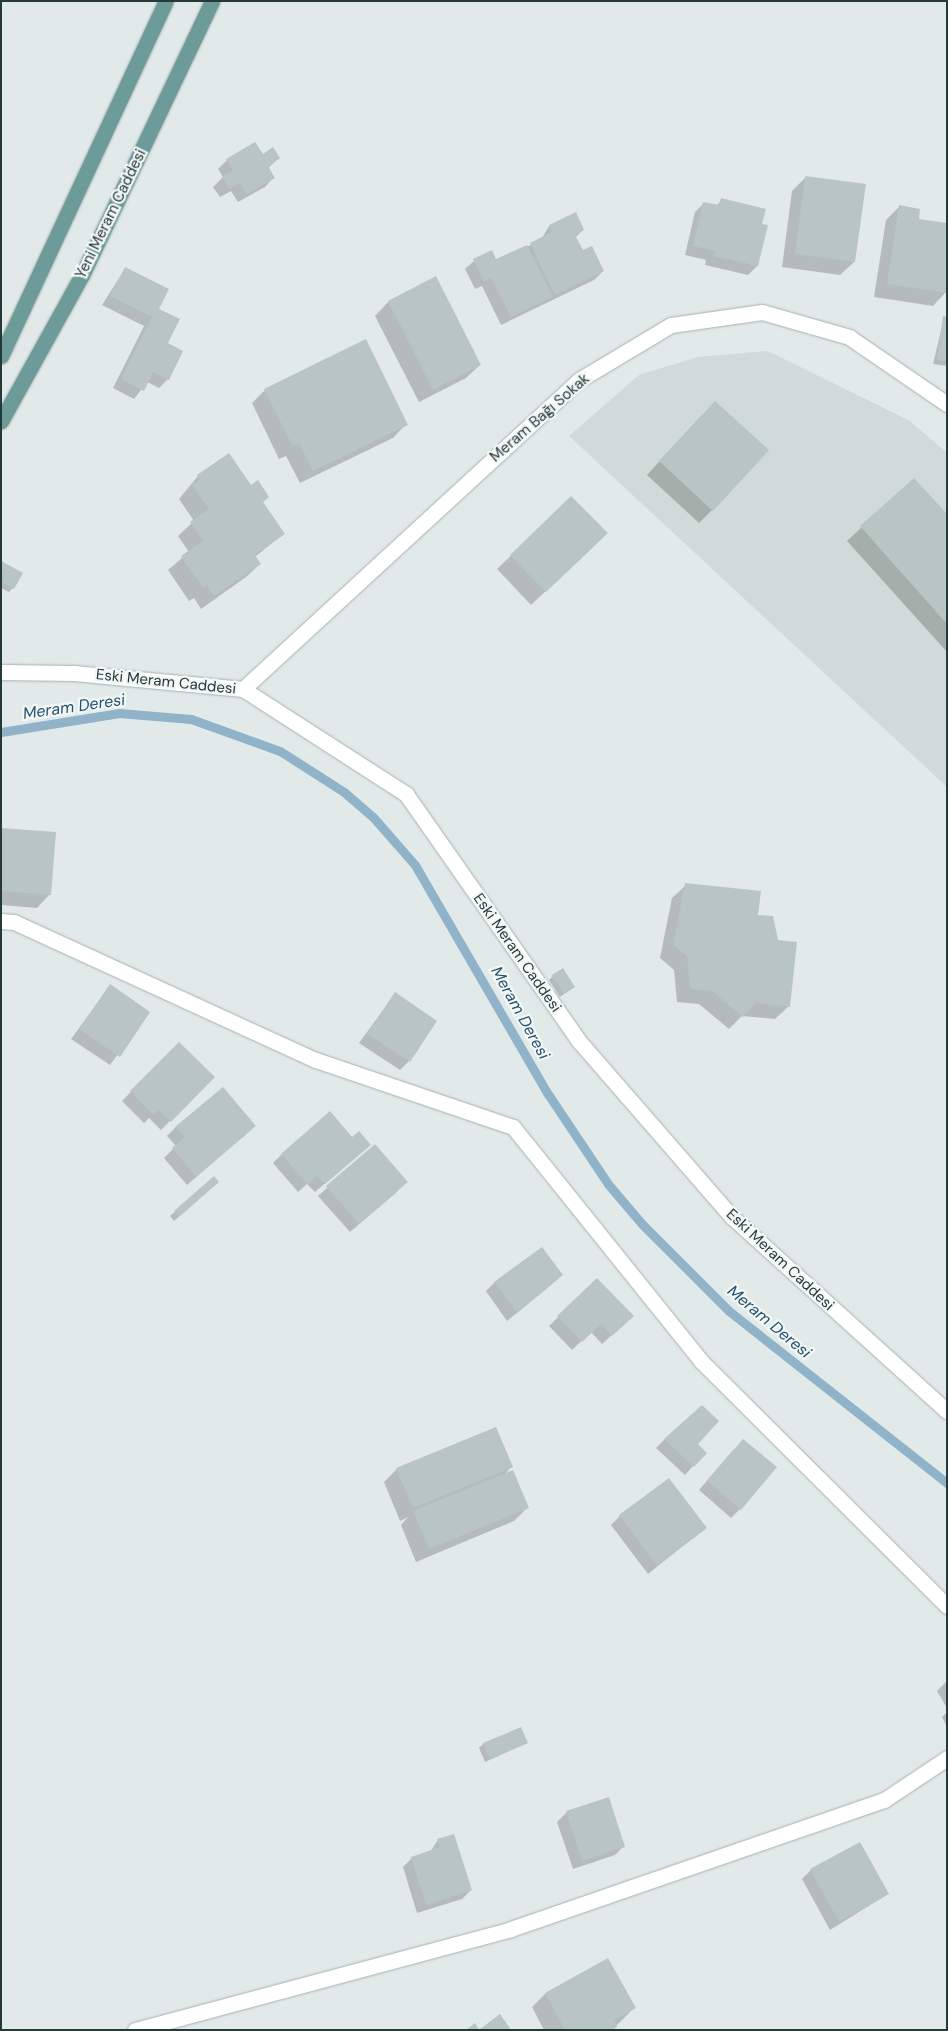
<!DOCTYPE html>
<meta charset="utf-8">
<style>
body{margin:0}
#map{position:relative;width:948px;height:2031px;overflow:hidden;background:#e2eae9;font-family:"DM Sans",sans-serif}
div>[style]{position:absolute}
.built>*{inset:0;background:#d0dad8}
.shadow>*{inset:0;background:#0003}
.stream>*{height:9px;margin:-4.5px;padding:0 4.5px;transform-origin:4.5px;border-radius:4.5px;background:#90b3c9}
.building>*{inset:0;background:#b8c5c2}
.roads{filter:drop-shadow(0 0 1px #a5b1b0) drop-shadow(0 0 1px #a5b1b0)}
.minor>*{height:15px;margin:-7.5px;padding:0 7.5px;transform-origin:7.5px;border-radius:7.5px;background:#fff}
.major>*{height:15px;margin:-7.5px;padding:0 7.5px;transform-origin:7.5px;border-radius:7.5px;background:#6c9b9a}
span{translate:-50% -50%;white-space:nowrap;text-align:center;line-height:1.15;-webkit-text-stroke:4.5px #f2f7f6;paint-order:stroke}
.street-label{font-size:15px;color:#243938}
.water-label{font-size:16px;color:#26516e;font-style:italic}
.frame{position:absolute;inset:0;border:2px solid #243938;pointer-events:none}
</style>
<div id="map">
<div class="built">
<i style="clip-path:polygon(768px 351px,910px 421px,947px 453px,947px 787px,569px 436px,639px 375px,698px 357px)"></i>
</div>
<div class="shadow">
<i style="clip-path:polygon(262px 156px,279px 158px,268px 168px,273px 178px,265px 187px,238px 202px,231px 191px,220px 197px,213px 187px,223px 177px,218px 169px,227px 160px)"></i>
<i style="clip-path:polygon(806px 177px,854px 262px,840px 275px,782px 267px,792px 191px)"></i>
<i style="clip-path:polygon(722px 200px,761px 225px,757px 266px,748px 275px,705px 265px,706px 260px,685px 255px,695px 212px,704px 203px,716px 206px)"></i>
<i style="clip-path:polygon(899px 207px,917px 220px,946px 292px,933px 306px,874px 297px,886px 220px)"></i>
<i style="clip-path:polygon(549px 226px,583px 230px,575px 238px,582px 252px,603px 271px,594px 280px,501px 325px,482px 286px,475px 289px,465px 269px,474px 261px,496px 261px,527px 247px,542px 238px)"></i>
<i style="clip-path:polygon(125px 269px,158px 309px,166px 344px,168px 379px,159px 388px,147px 382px,134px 399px,113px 388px,144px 326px,102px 305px)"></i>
<i style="clip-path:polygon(436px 278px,480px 365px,466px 378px,419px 402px,375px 316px,388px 302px)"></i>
<i style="clip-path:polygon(944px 318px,947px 318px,947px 366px,933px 364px)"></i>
<i style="clip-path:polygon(265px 390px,406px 424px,393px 438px,300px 483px,286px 456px,279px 459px,252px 403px)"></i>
<i style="clip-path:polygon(702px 415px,712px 510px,699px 523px,647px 475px)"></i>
<i style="clip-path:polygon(198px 476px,251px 486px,268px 497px,262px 503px,283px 534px,255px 557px,260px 564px,246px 577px,201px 609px,194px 598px,189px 601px,168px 570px,189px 552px,178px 536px,194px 521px,179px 499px)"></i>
<i style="clip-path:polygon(914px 479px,947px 516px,947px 652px,847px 541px)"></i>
<i style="clip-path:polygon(571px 498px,593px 547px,531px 605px,497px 569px)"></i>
<i style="clip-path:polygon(1px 563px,13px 588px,9px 592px,1px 588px)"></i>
<i style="clip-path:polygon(1px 829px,50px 894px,37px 908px,1px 905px)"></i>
<i style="clip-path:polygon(686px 885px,757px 916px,789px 1006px,775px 1019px,742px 1016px,729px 1029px,699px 1004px,677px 1002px,674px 970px,660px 958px,672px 898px)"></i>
<i style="clip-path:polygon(553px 976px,574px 987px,560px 997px,549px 980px)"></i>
<i style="clip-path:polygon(110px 986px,149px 1012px,110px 1065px,71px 1039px)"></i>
<i style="clip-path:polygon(395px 994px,409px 1061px,400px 1070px,359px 1043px)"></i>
<i style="clip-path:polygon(179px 1043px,213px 1077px,161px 1130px,149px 1118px,144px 1123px,122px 1101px)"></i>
<i style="clip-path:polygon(176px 1127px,246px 1134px,187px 1185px,164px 1158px,176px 1146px,167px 1136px)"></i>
<i style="clip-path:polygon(352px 1139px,360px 1153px,315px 1192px,307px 1184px,298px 1192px,273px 1163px,282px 1154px)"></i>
<i style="clip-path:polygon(375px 1146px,398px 1191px,350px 1232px,318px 1196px)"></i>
<i style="clip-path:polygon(214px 1178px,213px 1186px,174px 1221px,170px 1216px)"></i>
<i style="clip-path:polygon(597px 1279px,623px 1325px,602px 1344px,591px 1332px,572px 1350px,549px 1326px)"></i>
<i style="clip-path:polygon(495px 1282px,552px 1284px,507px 1321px,486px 1291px)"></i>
<i style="clip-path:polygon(665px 1439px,696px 1444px,693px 1466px,685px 1475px,656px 1448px)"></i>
<i style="clip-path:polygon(734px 1449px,740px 1509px,731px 1518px,699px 1490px)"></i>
<i style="clip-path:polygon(511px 1467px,503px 1476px,527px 1508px,514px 1521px,416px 1562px,401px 1525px,408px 1517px,400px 1521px,384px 1482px,397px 1469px)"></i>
<i style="clip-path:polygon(620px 1516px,705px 1528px,648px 1574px,611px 1525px)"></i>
<i style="clip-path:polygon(947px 1681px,947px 1708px,937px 1691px)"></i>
<i style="clip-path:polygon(947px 1712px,947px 1727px,942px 1717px)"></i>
<i style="clip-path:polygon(527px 1743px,485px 1762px,479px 1748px,483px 1744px)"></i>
<i style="clip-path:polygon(608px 1799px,624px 1846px,615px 1855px,573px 1869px,557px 1822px,566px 1813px)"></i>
<i style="clip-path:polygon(438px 1840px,471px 1890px,462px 1899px,417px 1913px,403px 1867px,412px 1858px,430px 1852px)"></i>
<i style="clip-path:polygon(811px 1870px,888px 1894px,830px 1930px,802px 1879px)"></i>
<i style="clip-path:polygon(608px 1960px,634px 2008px,612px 2030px,544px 2030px,532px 2007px,545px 1994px)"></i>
</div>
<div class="stream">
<i style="left:1px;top:732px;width:120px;rotate:-9.1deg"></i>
<i style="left:119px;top:713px;width:72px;rotate:4.8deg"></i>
<i style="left:191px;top:719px;width:95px;rotate:19.8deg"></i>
<i style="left:280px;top:751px;width:76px;rotate:32.6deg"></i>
<i style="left:344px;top:792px;width:38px;rotate:41deg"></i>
<i style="left:373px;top:817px;width:64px;rotate:48.8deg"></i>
<i style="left:415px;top:865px;width:265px;rotate:59.9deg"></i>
<i style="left:548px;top:1094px;width:108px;rotate:56.3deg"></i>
<i style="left:608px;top:1184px;width:52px;rotate:49.6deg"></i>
<i style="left:642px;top:1224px;width:123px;rotate:45deg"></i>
<i style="left:729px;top:1311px;width:278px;rotate:38.3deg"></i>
</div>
<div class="building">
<i style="clip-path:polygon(255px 142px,263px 154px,273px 147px,280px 158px,268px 166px,275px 178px,247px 194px,240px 183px,229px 189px,222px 177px,233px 170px,226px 159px)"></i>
<i style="clip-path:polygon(805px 176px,866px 184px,855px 262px,795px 254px)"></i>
<i style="clip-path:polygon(721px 198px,766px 209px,762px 224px,768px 225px,758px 266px,713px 256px,715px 251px,693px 246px,703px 202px,719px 205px)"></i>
<i style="clip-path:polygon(899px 205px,920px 209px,919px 219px,947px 223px,947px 293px,887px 284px)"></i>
<i style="clip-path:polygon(576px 212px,584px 230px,575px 235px,583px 250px,592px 246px,604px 271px,555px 295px,530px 243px,552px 232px,549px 225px)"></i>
<i style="clip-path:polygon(527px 245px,553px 297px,511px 317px,491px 278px,484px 281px,473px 259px,492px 250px,496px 259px)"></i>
<i style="clip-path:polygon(125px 267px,169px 289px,159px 309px,180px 319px,168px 343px,183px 351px,169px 380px,153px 372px,144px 391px,121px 379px,152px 317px,110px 296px)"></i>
<i style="clip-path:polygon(436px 276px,481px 365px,433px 390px,388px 301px)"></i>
<i style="clip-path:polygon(943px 316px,947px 317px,947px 362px,937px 360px)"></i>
<i style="clip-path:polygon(366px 339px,408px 425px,313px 471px,299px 443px,293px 447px,264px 389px)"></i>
<i style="clip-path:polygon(715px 401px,769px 450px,713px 511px,659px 461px)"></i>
<i style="clip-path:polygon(229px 453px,251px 485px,258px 480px,269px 497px,263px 502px,285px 534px,255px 555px,261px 564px,214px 596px,207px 586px,203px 588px,181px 556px,203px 541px,190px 522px,209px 509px,192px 485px,200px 479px,197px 475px)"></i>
<i style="clip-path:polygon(914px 478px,947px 514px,947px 624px,860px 526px)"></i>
<i style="clip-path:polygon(571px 496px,608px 533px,546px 592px,510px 555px)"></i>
<i style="clip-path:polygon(1px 561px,23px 573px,14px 589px,1px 582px)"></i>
<i style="clip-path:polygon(1px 828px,56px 832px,51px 895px,1px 891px)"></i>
<i style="clip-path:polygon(685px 883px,761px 891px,758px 915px,773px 916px,778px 940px,797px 942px,790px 1007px,755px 1003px,743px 1017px,712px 991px,690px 989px,687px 956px,673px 945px)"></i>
<i style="clip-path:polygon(563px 968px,575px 987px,564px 994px,552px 975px)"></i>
<i style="clip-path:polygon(110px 984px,150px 1012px,120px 1057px,79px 1029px)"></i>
<i style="clip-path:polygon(395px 992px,437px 1021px,410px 1062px,367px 1034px)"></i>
<i style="clip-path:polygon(179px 1042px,215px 1077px,171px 1122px,158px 1110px,154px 1115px,130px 1091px)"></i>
<i style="clip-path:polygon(223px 1087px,256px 1126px,196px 1177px,172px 1148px,185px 1137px,175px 1127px)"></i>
<i style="clip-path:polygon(330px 1111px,352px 1137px,359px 1131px,371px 1145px,325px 1184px,317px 1176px,307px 1184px,281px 1154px)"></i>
<i style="clip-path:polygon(375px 1144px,408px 1182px,359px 1224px,326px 1186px)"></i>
<i style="clip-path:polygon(214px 1176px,219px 1182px,179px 1217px,174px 1211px)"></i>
<i style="clip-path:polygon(542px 1247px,563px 1275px,517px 1313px,494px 1282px)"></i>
<i style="clip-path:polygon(597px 1278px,634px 1316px,612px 1336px,601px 1324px,582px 1342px,557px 1316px)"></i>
<i style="clip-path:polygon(702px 1405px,719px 1421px,698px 1444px,707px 1453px,694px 1467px,664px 1439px)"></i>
<i style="clip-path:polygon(496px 1427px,513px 1467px,413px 1508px,396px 1468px)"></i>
<i style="clip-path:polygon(743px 1439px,777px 1467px,741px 1510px,707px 1481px)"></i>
<i style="clip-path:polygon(513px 1470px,529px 1508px,429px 1549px,413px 1511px)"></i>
<i style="clip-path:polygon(669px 1478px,707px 1528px,657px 1566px,619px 1515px)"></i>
<i style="clip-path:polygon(521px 1727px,528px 1743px,490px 1759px,483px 1743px)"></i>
<i style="clip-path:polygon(609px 1797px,625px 1847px,582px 1861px,566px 1811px)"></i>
<i style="clip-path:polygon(454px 1834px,472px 1890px,426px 1905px,411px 1857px,440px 1847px,437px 1839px)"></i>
<i style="clip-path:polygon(860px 1842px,889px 1894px,839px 1922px,810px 1869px)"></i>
<i style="clip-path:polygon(608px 1958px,636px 2008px,614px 2020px,617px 2027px,612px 2030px,565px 2030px,545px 1993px)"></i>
<i style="clip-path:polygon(500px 2014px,511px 2030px,466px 2030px,475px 2023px,479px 2030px)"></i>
</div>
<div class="roads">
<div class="minor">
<i style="left:1px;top:672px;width:73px;rotate:0.8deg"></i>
<i style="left:74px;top:673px;width:170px;rotate:5.4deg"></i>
<i style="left:243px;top:689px;width:194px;rotate:32.8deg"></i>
<i style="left:406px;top:794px;width:300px;rotate:55deg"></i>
<i style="left:578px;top:1040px;width:235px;rotate:49deg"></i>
<i style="left:732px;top:1217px;width:290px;rotate:42.1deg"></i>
<i style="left:243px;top:689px;width:456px;rotate:-42.6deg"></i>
<i style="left:579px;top:380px;width:107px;rotate:-30.9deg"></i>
<i style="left:671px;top:325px;width:92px;rotate:-8.1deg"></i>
<i style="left:762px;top:312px;width:91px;rotate:16deg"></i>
<i style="left:849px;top:337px;width:119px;rotate:34.4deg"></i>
<i style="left:1px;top:921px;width:13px;rotate:4deg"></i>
<i style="left:14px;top:922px;width:332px;rotate:24.6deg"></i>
<i style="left:316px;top:1060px;width:208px;rotate:18.8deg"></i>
<i style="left:513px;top:1127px;width:300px;rotate:51.2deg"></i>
<i style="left:701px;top:1361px;width:347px;rotate:44.9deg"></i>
<i style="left:135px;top:2030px;width:389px;rotate:-15deg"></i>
<i style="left:511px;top:1929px;width:395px;rotate:-19.1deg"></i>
<i style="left:884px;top:1800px;width:76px;rotate:-33.7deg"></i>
</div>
<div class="major">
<i style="left:1px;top:356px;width:391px;rotate:-65.1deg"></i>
<i style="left:1px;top:421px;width:167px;rotate:-61deg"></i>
<i style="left:82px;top:275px;width:303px;rotate:-64.6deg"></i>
</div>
</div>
<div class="street-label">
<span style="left:111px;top:214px;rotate:-64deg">Yeni Meram Caddesi</span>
<span style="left:540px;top:418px;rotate:-41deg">Meram Bağı Sokak</span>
<span style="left:166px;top:682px;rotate:6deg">Eski Meram Caddesi</span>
<span style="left:517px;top:953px;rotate:55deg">Eski Meram Caddesi</span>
<span style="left:780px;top:1260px;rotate:43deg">Eski Meram Caddesi</span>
</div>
<div class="water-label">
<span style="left:74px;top:707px;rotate:-8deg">Meram Deresi</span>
<span style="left:520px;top:1013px;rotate:61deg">Meram Deresi</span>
<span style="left:769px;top:1322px;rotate:40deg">Meram Deresi</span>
</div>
<div class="frame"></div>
</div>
